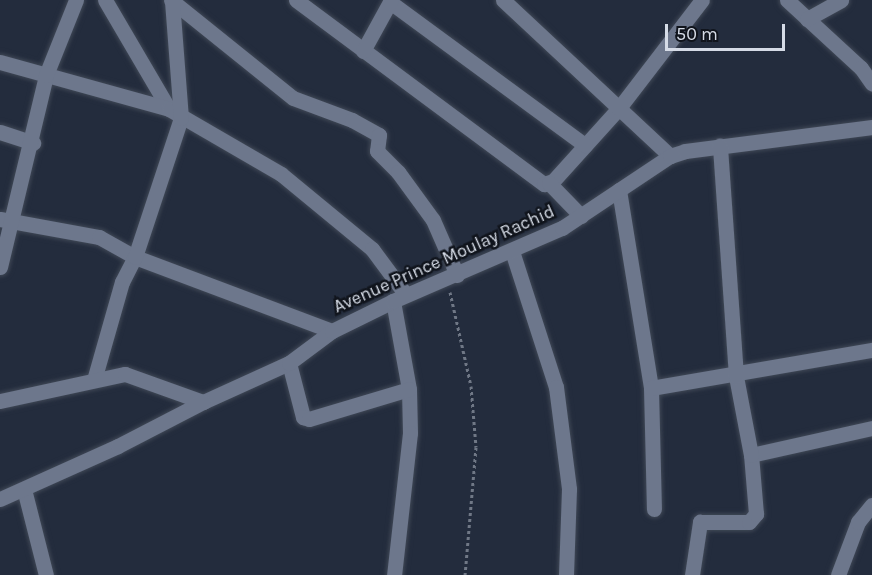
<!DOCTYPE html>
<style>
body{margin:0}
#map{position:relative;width:872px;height:575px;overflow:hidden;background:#232c3d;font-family:Karla,sans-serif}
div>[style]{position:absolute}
.path>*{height:3px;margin-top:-1.5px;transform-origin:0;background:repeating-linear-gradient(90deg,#707886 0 3px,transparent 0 6px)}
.roads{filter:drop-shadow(0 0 2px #404856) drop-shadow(0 0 2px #404856)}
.street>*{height:15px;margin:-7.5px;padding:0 7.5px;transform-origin:7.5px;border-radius:7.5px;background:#6d778c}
span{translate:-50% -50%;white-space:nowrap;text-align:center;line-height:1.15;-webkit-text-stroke:5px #10141c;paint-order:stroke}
.street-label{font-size:18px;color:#d5dbe6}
.scale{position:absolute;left:665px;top:24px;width:120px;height:27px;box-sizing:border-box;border:3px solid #d5dbe6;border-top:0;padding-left:8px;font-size:18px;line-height:21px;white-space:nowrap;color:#d5dbe6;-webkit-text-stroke:4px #10141c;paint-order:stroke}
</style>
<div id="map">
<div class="path">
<i style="left:450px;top:292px;width:96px;rotate:77.4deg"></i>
<i style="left:471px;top:386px;width:61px;rotate:85.3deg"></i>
<i style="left:476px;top:447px;width:128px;rotate:94.9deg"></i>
</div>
<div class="roads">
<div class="street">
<i style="left:105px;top:0;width:126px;rotate:59.6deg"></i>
<i style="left:171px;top:0;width:156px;rotate:38.8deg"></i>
<i style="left:293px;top:98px;width:63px;rotate:20.4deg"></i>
<i style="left:352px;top:120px;width:31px;rotate:29deg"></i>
<i style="left:379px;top:135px;width:16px;rotate:97deg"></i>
<i style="left:377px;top:151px;width:30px;rotate:45deg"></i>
<i style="left:398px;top:172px;width:59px;rotate:53.9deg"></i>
<i style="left:433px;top:220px;width:60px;rotate:66.4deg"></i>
<i style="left:296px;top:0;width:309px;rotate:36.6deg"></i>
<i style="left:544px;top:184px;width:9px;rotate:-18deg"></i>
<i style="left:553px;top:181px;width:98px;rotate:-47.9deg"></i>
<i style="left:619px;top:108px;width:136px;rotate:-52.5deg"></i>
<i style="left:503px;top:0;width:229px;rotate:43deg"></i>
<i style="left:787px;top:0;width:100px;rotate:42.6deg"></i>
<i style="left:861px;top:68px;width:19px;rotate:55deg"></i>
<i style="left:390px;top:2px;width:242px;rotate:36.3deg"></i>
<i style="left:807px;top:19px;width:39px;rotate:-29deg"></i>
<i style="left:363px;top:51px;width:58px;rotate:-61.2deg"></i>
<i style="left:0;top:62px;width:175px;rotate:15.5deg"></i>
<i style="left:169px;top:109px;width:129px;rotate:30.1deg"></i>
<i style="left:281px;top:174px;width:118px;rotate:39.5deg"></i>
<i style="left:372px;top:249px;width:57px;rotate:53.5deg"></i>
<i style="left:0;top:132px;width:35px;rotate:18deg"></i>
<i style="left:549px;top:183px;width:46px;rotate:45.9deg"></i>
<i style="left:619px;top:190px;width:201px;rotate:80.8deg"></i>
<i style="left:651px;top:388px;width:121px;rotate:88.6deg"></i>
<i style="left:0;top:219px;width:101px;rotate:10.3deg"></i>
<i style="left:99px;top:237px;width:41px;rotate:29.1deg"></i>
<i style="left:135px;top:257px;width:210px;rotate:20.6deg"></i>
<i style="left:512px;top:251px;width:143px;rotate:72.1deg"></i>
<i style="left:556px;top:387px;width:103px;rotate:82.7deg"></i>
<i style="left:569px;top:489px;width:86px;rotate:92deg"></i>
<i style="left:0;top:267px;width:197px;rotate:-76.5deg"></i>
<i style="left:46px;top:75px;width:81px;rotate:-68.2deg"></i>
<i style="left:393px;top:301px;width:89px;rotate:79.7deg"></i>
<i style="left:409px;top:389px;width:44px;rotate:88.7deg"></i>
<i style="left:410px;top:433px;width:143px;rotate:96.4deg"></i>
<i style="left:289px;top:363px;width:56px;rotate:75.5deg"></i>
<i style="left:303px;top:417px;width:6px;rotate:18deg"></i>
<i style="left:309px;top:419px;width:104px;rotate:-16.7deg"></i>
<i style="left:94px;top:380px;width:102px;rotate:-74.1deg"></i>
<i style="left:122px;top:282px;width:28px;rotate:-63deg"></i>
<i style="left:135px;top:257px;width:146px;rotate:-71.7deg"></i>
<i style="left:181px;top:118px;width:117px;rotate:-94.4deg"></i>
<i style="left:651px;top:388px;width:224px;rotate:-9.8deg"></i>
<i style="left:0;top:401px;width:128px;rotate:-12.2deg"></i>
<i style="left:125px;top:374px;width:83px;rotate:19.7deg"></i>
<i style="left:203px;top:402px;width:94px;rotate:-24.4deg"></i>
<i style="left:289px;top:363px;width:54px;rotate:-36.7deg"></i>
<i style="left:332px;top:331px;width:68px;rotate:-26.2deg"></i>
<i style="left:393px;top:301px;width:184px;rotate:-23.4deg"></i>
<i style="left:562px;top:228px;width:130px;rotate:-33.7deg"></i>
<i style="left:670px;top:156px;width:16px;rotate:-18deg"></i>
<i style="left:685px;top:151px;width:189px;rotate:-7.3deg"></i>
<i style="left:751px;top:455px;width:124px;rotate:-12.6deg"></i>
<i style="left:24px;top:489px;width:89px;rotate:75.7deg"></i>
<i style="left:0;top:499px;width:129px;rotate:-24.2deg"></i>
<i style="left:118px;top:446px;width:96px;rotate:-27.4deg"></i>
<i style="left:692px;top:575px;width:54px;rotate:-81.4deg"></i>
<i style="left:700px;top:522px;width:49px"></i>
<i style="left:749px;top:522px;width:11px;rotate:-49deg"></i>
<i style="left:756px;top:514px;width:59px;rotate:-94.8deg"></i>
<i style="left:751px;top:455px;width:80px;rotate:-100.8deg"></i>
<i style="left:736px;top:376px;width:231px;rotate:-94deg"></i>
<i style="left:838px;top:575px;width:57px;rotate:-69.3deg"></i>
<i style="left:858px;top:522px;width:22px;rotate:-51deg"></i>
</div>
</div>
<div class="street-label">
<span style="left:444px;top:259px;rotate:-24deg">Avenue Prince Moulay Rachid</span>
</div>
<div class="scale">50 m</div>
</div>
